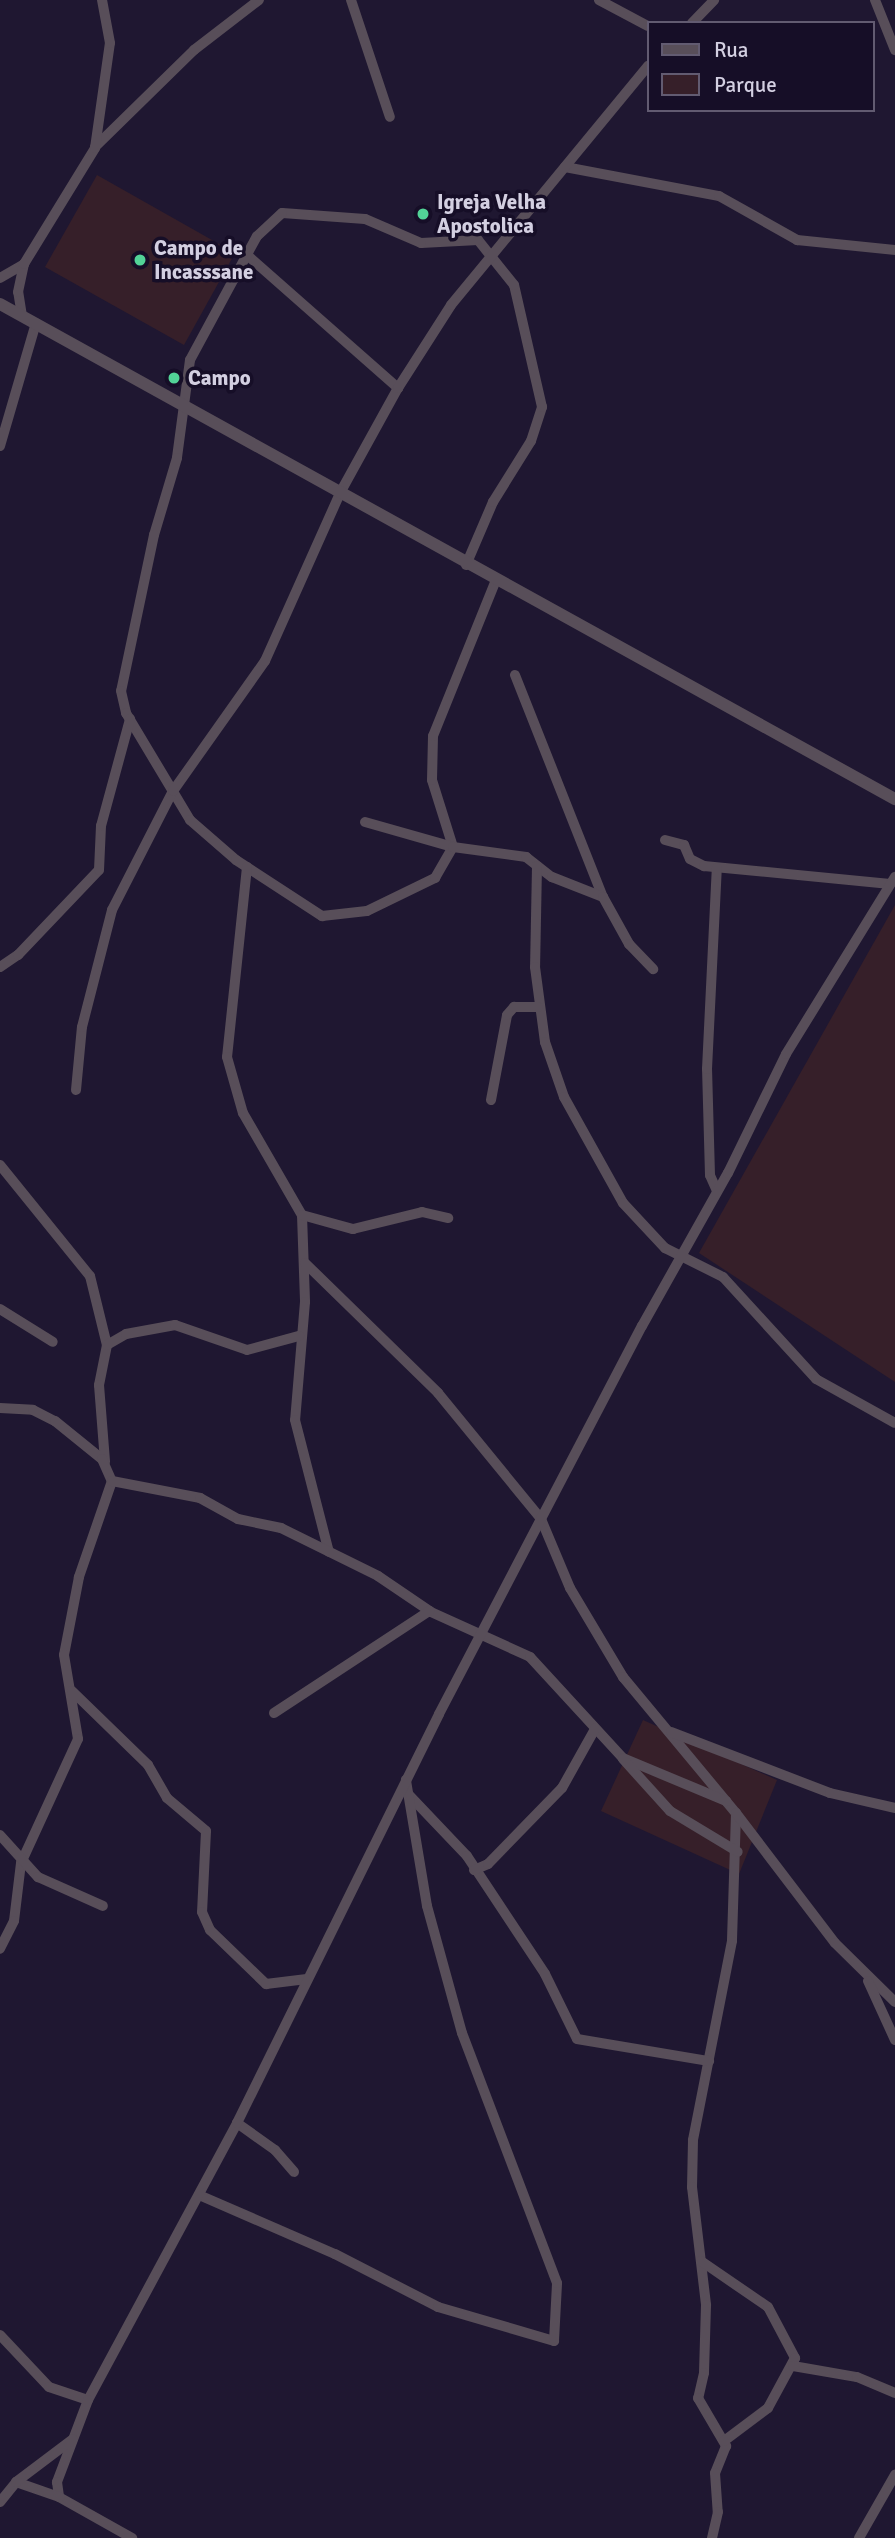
<!DOCTYPE html>
<style>
body{margin:0}
#map{position:relative;width:895px;height:2538px;overflow:hidden;background:#1f1731;font-family:Signika,sans-serif}
div>[style]{position:absolute}
.green>*{inset:0;background:#361f29}
.minor>*{height:10px;margin:-5px;padding:0 5px;transform-origin:5px;border-radius:5px;background:#584e59}
.tertiary>*{height:12px;margin:-6px;padding:0 6px;transform-origin:6px;border-radius:6px;background:#584e59}
.dots>*{width:19px;height:19px;translate:-50% -50%;box-sizing:border-box;border:4px solid #160e27;border-radius:50%}
span{translate:-50% -50%;white-space:nowrap;text-align:center;line-height:1.15;-webkit-text-stroke:7px #160e27;paint-order:stroke}
.poi-label{font-size:21px;color:#d3cfe1;font-weight:700}
.left{translate:0 -50%;text-align:left}
.legend{position:absolute;left:647px;top:21px;width:228px;height:91px;box-sizing:border-box;background:#160e27;border:2px solid #625b71;margin:0;padding:9px 12px;list-style:none;font-size:21px;color:#d3cfe1}
.legend li{display:flex;align-items:center;gap:14px;height:35px}
.legend b{width:35px;border:2px solid #625b71}
</style>
<div id="map">
<div class="green">
<i style="clip-path:polygon(97px 175px,235px 253px,184px 345px,45px 267px)"></i>
<i style="clip-path:polygon(895px 905px,895px 1382px,699px 1253px)"></i>
<i style="clip-path:polygon(643px 1720px,777px 1780px,739px 1874px,601px 1811px)"></i>
</div>
<div class="minor">
<i style="left:351px;top:0;width:123px;rotate:71.6deg"></i>
<i style="left:599px;top:0;width:55px;rotate:28deg"></i>
<i style="left:875px;top:0;width:54px;rotate:68.2deg"></i>
<i style="left:692px;top:23px;width:32px;rotate:-46deg"></i>
<i style="left:95px;top:147px;width:139px;rotate:-44.4deg"></i>
<i style="left:194px;top:50px;width:82px;rotate:-37.6deg"></i>
<i style="left:565px;top:167px;width:157px;rotate:10.7deg"></i>
<i style="left:719px;top:196px;width:90px;rotate:29.4deg"></i>
<i style="left:797px;top:240px;width:99px;rotate:5.8deg"></i>
<i style="left:246px;top:254px;width:203px;rotate:41.4deg"></i>
<i style="left:0;top:278px;width:28px;rotate:-30deg"></i>
<i style="left:22px;top:316px;width:24px;rotate:-99deg"></i>
<i style="left:18px;top:292px;width:29px;rotate:-78deg"></i>
<i style="left:24px;top:264px;width:136px;rotate:-58.5deg"></i>
<i style="left:95px;top:148px;width:106px;rotate:-81.9deg"></i>
<i style="left:110px;top:43px;width:44px;rotate:-100.5deg"></i>
<i style="left:0;top:446px;width:128px;rotate:-73.7deg"></i>
<i style="left:466px;top:565px;width:69px;rotate:-66.8deg"></i>
<i style="left:493px;top:502px;width:72px;rotate:-58.1deg"></i>
<i style="left:531px;top:441px;width:36px;rotate:-72deg"></i>
<i style="left:542px;top:407px;width:125px;rotate:-102.9deg"></i>
<i style="left:514px;top:285px;width:58px;rotate:-128.7deg"></i>
<i style="left:478px;top:240px;width:57px;rotate:177deg"></i>
<i style="left:421px;top:243px;width:61px;rotate:-156.8deg"></i>
<i style="left:365px;top:219px;width:83px;rotate:-175.9deg"></i>
<i style="left:282px;top:213px;width:34px;rotate:137deg"></i>
<i style="left:257px;top:236px;width:141px;rotate:118.4deg"></i>
<i style="left:190px;top:360px;width:99px;rotate:97.6deg"></i>
<i style="left:177px;top:458px;width:80px;rotate:106.6deg"></i>
<i style="left:154px;top:535px;width:159px;rotate:101.9deg"></i>
<i style="left:121px;top:691px;width:23px;rotate:77deg"></i>
<i style="left:126px;top:713px;width:125px;rotate:59.1deg"></i>
<i style="left:190px;top:820px;width:61px;rotate:41deg"></i>
<i style="left:236px;top:860px;width:103px;rotate:33.1deg"></i>
<i style="left:322px;top:916px;width:45px;rotate:-6.3deg"></i>
<i style="left:367px;top:911px;width:76px;rotate:-25.9deg"></i>
<i style="left:435px;top:878px;width:36px;rotate:-60deg"></i>
<i style="left:453px;top:847px;width:70px;rotate:-107.4deg"></i>
<i style="left:432px;top:780px;width:44px;rotate:-88.7deg"></i>
<i style="left:433px;top:736px;width:168px;rotate:-68deg"></i>
<i style="left:515px;top:675px;width:239px;rotate:68.4deg"></i>
<i style="left:365px;top:822px;width:91px;rotate:15.9deg"></i>
<i style="left:453px;top:847px;width:74px;rotate:7.8deg"></i>
<i style="left:526px;top:857px;width:33px;rotate:38deg"></i>
<i style="left:552px;top:877px;width:55px;rotate:21.4deg"></i>
<i style="left:603px;top:897px;width:54px;rotate:61deg"></i>
<i style="left:629px;top:944px;width:35px;rotate:46deg"></i>
<i style="left:665px;top:840px;width:20px;rotate:15deg"></i>
<i style="left:684px;top:845px;width:15px;rotate:67deg"></i>
<i style="left:690px;top:859px;width:16px;rotate:27deg"></i>
<i style="left:704px;top:866px;width:187px;rotate:5.5deg"></i>
<i style="left:537px;top:866px;width:101px;rotate:91.1deg"></i>
<i style="left:535px;top:967px;width:76px;rotate:82.4deg"></i>
<i style="left:545px;top:1042px;width:58px;rotate:70.9deg"></i>
<i style="left:564px;top:1097px;width:121px;rotate:60.9deg"></i>
<i style="left:623px;top:1203px;width:62px;rotate:47deg"></i>
<i style="left:665px;top:1248px;width:65px;rotate:26.6deg"></i>
<i style="left:723px;top:1277px;width:138px;rotate:47.6deg"></i>
<i style="left:816px;top:1379px;width:90px;rotate:29.1deg"></i>
<i style="left:247px;top:867px;width:191px;rotate:96deg"></i>
<i style="left:227px;top:1057px;width:58px;rotate:74.1deg"></i>
<i style="left:243px;top:1113px;width:118px;rotate:60deg"></i>
<i style="left:302px;top:1215px;width:87px;rotate:88deg"></i>
<i style="left:305px;top:1302px;width:118px;rotate:94.8deg"></i>
<i style="left:295px;top:1420px;width:136px;rotate:75.6deg"></i>
<i style="left:0;top:967px;width:22px;rotate:-34deg"></i>
<i style="left:18px;top:955px;width:117px;rotate:-46.4deg"></i>
<i style="left:99px;top:870px;width:44px;rotate:-87.4deg"></i>
<i style="left:101px;top:826px;width:111px;rotate:-74.8deg"></i>
<i style="left:76px;top:1090px;width:63px;rotate:-84.6deg"></i>
<i style="left:82px;top:1027px;width:121px;rotate:-75.6deg"></i>
<i style="left:112px;top:910px;width:134px;rotate:-62.9deg"></i>
<i style="left:173px;top:791px;width:159px;rotate:-54.7deg"></i>
<i style="left:265px;top:661px;width:184px;rotate:-65.9deg"></i>
<i style="left:340px;top:493px;width:120px;rotate:-61.1deg"></i>
<i style="left:398px;top:388px;width:98px;rotate:-57.4deg"></i>
<i style="left:451px;top:305px;width:310px;rotate:-50.5deg"></i>
<i style="left:491px;top:1100px;width:86px;rotate:-79.3deg"></i>
<i style="left:507px;top:1015px;width:11px;rotate:-49deg"></i>
<i style="left:514px;top:1007px;width:24px"></i>
<i style="left:0;top:1165px;width:143px;rotate:51deg"></i>
<i style="left:90px;top:1276px;width:71px;rotate:76.2deg"></i>
<i style="left:107px;top:1345px;width:41px;rotate:101.3deg"></i>
<i style="left:99px;top:1385px;width:77px;rotate:85.5deg"></i>
<i style="left:717px;top:1191px;width:17px;rotate:-114deg"></i>
<i style="left:710px;top:1175px;width:106px;rotate:-91.6deg"></i>
<i style="left:707px;top:1069px;width:201px;rotate:-87.2deg"></i>
<i style="left:302px;top:1215px;width:53px;rotate:15.4deg"></i>
<i style="left:353px;top:1229px;width:71px;rotate:-13.8deg"></i>
<i style="left:422px;top:1212px;width:27px;rotate:13deg"></i>
<i style="left:305px;top:1263px;width:186px;rotate:44.3deg"></i>
<i style="left:438px;top:1393px;width:163px;rotate:50.7deg"></i>
<i style="left:541px;top:1519px;width:75px;rotate:67.2deg"></i>
<i style="left:570px;top:1588px;width:104px;rotate:59.2deg"></i>
<i style="left:623px;top:1677px;width:177px;rotate:50.3deg"></i>
<i style="left:736px;top:1813px;width:128px;rotate:91.8deg"></i>
<i style="left:732px;top:1941px;width:203px;rotate:101.1deg"></i>
<i style="left:693px;top:2140px;width:47px;rotate:91.2deg"></i>
<i style="left:692px;top:2187px;width:119px;rotate:83.2deg"></i>
<i style="left:706px;top:2305px;width:68px;rotate:91.7deg"></i>
<i style="left:704px;top:2373px;width:26px;rotate:103deg"></i>
<i style="left:698px;top:2398px;width:56px;rotate:59.7deg"></i>
<i style="left:726px;top:2446px;width:29px;rotate:112deg"></i>
<i style="left:715px;top:2473px;width:39px;rotate:86deg"></i>
<i style="left:718px;top:2512px;width:27px;rotate:103deg"></i>
<i style="left:0;top:1309px;width:62px;rotate:31.9deg"></i>
<i style="left:107px;top:1345px;width:22px;rotate:-30deg"></i>
<i style="left:126px;top:1334px;width:50px;rotate:-10.4deg"></i>
<i style="left:175px;top:1325px;width:76px;rotate:19.1deg"></i>
<i style="left:247px;top:1350px;width:54px;rotate:-15.1deg"></i>
<i style="left:0;top:1408px;width:33px;rotate:3deg"></i>
<i style="left:33px;top:1410px;width:25px;rotate:27deg"></i>
<i style="left:55px;top:1421px;width:60px;rotate:39deg"></i>
<i style="left:102px;top:1459px;width:24px;rotate:66deg"></i>
<i style="left:112px;top:1481px;width:102px;rotate:109deg"></i>
<i style="left:79px;top:1577px;width:79px;rotate:100.9deg"></i>
<i style="left:64px;top:1655px;width:85px;rotate:80.5deg"></i>
<i style="left:78px;top:1739px;width:136px;rotate:114.7deg"></i>
<i style="left:21px;top:1863px;width:58px;rotate:96.9deg"></i>
<i style="left:14px;top:1921px;width:31px;rotate:117deg"></i>
<i style="left:112px;top:1481px;width:90px;rotate:10.9deg"></i>
<i style="left:200px;top:1498px;width:43px;rotate:28.9deg"></i>
<i style="left:238px;top:1519px;width:44px;rotate:11.8deg"></i>
<i style="left:281px;top:1528px;width:108px;rotate:26.3deg"></i>
<i style="left:378px;top:1576px;width:64px;rotate:34.2deg"></i>
<i style="left:431px;top:1612px;width:109px;rotate:24.4deg"></i>
<i style="left:530px;top:1657px;width:137px;rotate:47.4deg"></i>
<i style="left:623px;top:1758px;width:112px;rotate:22.7deg"></i>
<i style="left:72px;top:1691px;width:106px;rotate:44.2deg"></i>
<i style="left:148px;top:1765px;width:38px;rotate:60deg"></i>
<i style="left:167px;top:1798px;width:51px;rotate:40.2deg"></i>
<i style="left:206px;top:1831px;width:81px;rotate:92.8deg"></i>
<i style="left:202px;top:1912px;width:20px;rotate:66deg"></i>
<i style="left:210px;top:1930px;width:78px;rotate:44deg"></i>
<i style="left:266px;top:1984px;width:41px;rotate:-7deg"></i>
<i style="left:274px;top:1713px;width:186px;rotate:-33.3deg"></i>
<i style="left:671px;top:1732px;width:170px;rotate:21deg"></i>
<i style="left:830px;top:1793px;width:67px;rotate:13deg"></i>
<i style="left:623px;top:1759px;width:70px;rotate:47.9deg"></i>
<i style="left:670px;top:1811px;width:79px;rotate:31.1deg"></i>
<i style="left:409px;top:1795px;width:84px;rotate:46.4deg"></i>
<i style="left:467px;top:1856px;width:141px;rotate:56.5deg"></i>
<i style="left:545px;top:1974px;width:72px;rotate:63.8deg"></i>
<i style="left:577px;top:2039px;width:134px;rotate:9.5deg"></i>
<i style="left:736px;top:1813px;width:163px;rotate:52.7deg"></i>
<i style="left:835px;top:1943px;width:84px;rotate:44.5deg"></i>
<i style="left:0;top:1835px;width:57px;rotate:47.9deg"></i>
<i style="left:38px;top:1877px;width:71px;rotate:24deg"></i>
<i style="left:474px;top:1870px;width:15px;rotate:-23deg"></i>
<i style="left:488px;top:1864px;width:106px;rotate:-45.8deg"></i>
<i style="left:562px;top:1788px;width:68px;rotate:-60.8deg"></i>
<i style="left:868px;top:1981px;width:65px;rotate:65.4deg"></i>
<i style="left:237px;top:2123px;width:47px;rotate:35.4deg"></i>
<i style="left:275px;top:2150px;width:29px;rotate:49deg"></i>
<i style="left:199px;top:2195px;width:148px;rotate:23.5deg"></i>
<i style="left:335px;top:2254px;width:116px;rotate:27.2deg"></i>
<i style="left:438px;top:2307px;width:121px;rotate:16.3deg"></i>
<i style="left:554px;top:2341px;width:58px;rotate:-87deg"></i>
<i style="left:557px;top:2283px;width:267px;rotate:-110.8deg"></i>
<i style="left:462px;top:2033px;width:132px;rotate:-105.4deg"></i>
<i style="left:427px;top:1906px;width:128px;rotate:-99.5deg"></i>
<i style="left:701px;top:2261px;width:81px;rotate:34.5deg"></i>
<i style="left:768px;top:2307px;width:58px;rotate:62.1deg"></i>
<i style="left:795px;top:2358px;width:57px;rotate:118.4deg"></i>
<i style="left:768px;top:2408px;width:55px;rotate:143.1deg"></i>
<i style="left:0;top:2335px;width:71px;rotate:46.7deg"></i>
<i style="left:49px;top:2387px;width:41px;rotate:18.4deg"></i>
<i style="left:88px;top:2400px;width:315px;rotate:-61.7deg"></i>
<i style="left:237px;top:2123px;width:456px;rotate:-63.7deg"></i>
<i style="left:439px;top:1714px;width:438px;rotate:-62.4deg"></i>
<i style="left:642px;top:1326px;width:176px;rotate:-60.7deg"></i>
<i style="left:728px;top:1173px;width:132px;rotate:-64deg"></i>
<i style="left:786px;top:1054px;width:208px;rotate:-58.4deg"></i>
<i style="left:793px;top:2366px;width:65px;rotate:9.8deg"></i>
<i style="left:857px;top:2377px;width:41px;rotate:22.8deg"></i>
<i style="left:88px;top:2400px;width:88px;rotate:110.7deg"></i>
<i style="left:57px;top:2482px;width:15px;rotate:82deg"></i>
<i style="left:59px;top:2497px;width:84px;rotate:29.3deg"></i>
<i style="left:16px;top:2482px;width:46px;rotate:19.2deg"></i>
<i style="left:0;top:2502px;width:26px;rotate:-51deg"></i>
<i style="left:16px;top:2482px;width:71px;rotate:-37deg"></i>
<i style="left:859px;top:2538px;width:73px;rotate:-60.3deg"></i>
</div>
<div class="tertiary">
<i style="left:0;top:304px;width:1023px;rotate:28.95deg"></i>
</div>
<div class="dots">
<i style="left:423px;top:214px;background:#52d397"></i>
<i style="left:140px;top:260px;background:#52d397"></i>
<i style="left:174px;top:378px;background:#52d397"></i>
</div>
<div class="poi-label">
<span class="left" style="left:437px;top:214px">Igreja Velha<br>Apostolica</span>
<span class="left" style="left:154px;top:260px">Campo de<br>Incasssane</span>
<span class="left" style="left:188px;top:378px">Campo</span>
</div>
<ul class="legend">
<li><b style="height:9px;background:#584e59"></b>Rua</li>
<li><b style="height:19px;background:#361f29"></b>Parque</li>
</ul>
</div>
